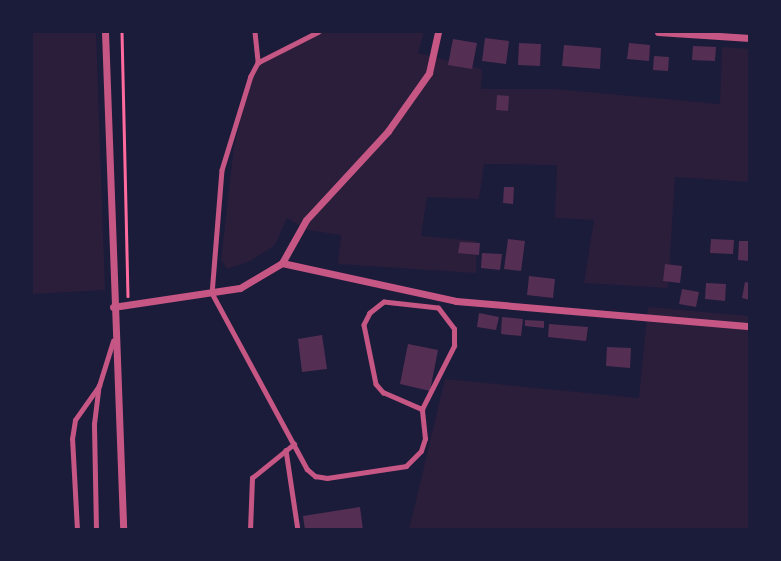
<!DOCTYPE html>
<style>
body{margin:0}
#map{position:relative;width:781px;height:561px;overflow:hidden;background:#1b1b3a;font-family:"Golos Text",sans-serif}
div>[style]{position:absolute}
.green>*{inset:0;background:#2a1e3b}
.building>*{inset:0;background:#542f53}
.path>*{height:2.5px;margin:-1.25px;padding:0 1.25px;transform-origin:1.25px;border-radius:1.25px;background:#ff6b9d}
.service>*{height:4.5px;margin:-2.25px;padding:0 2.25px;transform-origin:2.25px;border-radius:2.25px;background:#c65784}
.minor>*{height:7px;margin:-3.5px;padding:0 3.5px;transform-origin:3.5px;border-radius:3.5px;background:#c65784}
span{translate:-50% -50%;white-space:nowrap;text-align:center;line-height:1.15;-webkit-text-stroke:5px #1b1b3a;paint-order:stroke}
.frame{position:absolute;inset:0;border:33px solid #1b1b3a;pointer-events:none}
</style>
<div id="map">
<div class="green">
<i style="clip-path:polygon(32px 32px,96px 32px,105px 290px,32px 294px)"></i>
<i style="clip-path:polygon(319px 32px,424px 32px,418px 53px,482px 69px,481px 89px,554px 89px,720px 104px,722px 47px,749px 49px,749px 182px,675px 177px,668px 288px,584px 283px,594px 220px,555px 218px,557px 165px,484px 164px,479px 199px,427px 197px,421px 236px,476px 241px,476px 273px,338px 264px,341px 235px,307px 230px,287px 218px,275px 245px,250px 261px,227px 269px,221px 260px,234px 147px,251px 76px,258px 63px)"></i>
<i style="clip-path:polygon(648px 307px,749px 316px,749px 529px,409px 530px,445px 379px,639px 398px)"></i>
</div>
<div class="building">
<i style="clip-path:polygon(485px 38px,509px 41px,506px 64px,482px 61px)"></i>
<i style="clip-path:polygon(453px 39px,477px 43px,472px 69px,448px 65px)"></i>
<i style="clip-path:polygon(519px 43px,541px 44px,540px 66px,518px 65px)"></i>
<i style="clip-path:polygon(629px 43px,650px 45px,649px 61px,627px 59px)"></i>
<i style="clip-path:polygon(564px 45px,601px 48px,600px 69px,562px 66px)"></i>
<i style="clip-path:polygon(693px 46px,716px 47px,715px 61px,692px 60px)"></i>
<i style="clip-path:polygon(654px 56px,669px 57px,668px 71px,653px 70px)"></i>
<i style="clip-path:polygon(497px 95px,509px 96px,508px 111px,496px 110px)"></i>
<i style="clip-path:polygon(504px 187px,514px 187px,513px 204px,503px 203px)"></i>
<i style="clip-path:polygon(508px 239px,525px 241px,521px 271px,504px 269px)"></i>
<i style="clip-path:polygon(711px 239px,734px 240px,733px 254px,710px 253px)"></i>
<i style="clip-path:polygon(739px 241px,750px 241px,750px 261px,738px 260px)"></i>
<i style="clip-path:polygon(460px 242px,480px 243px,479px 255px,458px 253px)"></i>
<i style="clip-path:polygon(482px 253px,502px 254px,500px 270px,481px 268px)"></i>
<i style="clip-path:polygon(665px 264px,682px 266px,680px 283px,663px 281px)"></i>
<i style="clip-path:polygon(529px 276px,555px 279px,553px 298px,527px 295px)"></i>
<i style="clip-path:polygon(745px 282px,750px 283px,750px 300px,742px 298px)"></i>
<i style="clip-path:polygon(706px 283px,726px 284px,725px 301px,705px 299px)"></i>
<i style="clip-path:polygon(682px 289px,699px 292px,696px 307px,679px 304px)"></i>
<i style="clip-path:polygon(479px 313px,499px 317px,496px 330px,477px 327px)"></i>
<i style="clip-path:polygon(502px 317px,523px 319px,521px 336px,501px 334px)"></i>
<i style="clip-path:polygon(525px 320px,544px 321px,544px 328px,525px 326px)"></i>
<i style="clip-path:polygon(549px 324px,588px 327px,586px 341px,548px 337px)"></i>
<i style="clip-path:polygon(322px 335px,327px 369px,302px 372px,298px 339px)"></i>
<i style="clip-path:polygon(408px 344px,438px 350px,430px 391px,400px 384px)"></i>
<i style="clip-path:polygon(607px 347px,631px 348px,630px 368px,606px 366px)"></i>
<i style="clip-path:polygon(360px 507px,363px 530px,305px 530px,303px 516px)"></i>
</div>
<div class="path">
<i style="left:122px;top:32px;width:264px;rotate:88.7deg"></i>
</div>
<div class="service">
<i style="left:255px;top:32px;width:31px;rotate:84deg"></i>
<i style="left:319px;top:32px;width:68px;rotate:153.1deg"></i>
<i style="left:258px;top:63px;width:15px;rotate:118deg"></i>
<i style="left:251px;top:76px;width:98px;rotate:107.1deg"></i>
<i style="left:222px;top:170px;width:123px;rotate:94.6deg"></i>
<i style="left:212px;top:293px;width:200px;rotate:61.6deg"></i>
<i style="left:307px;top:469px;width:11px;rotate:41deg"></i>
<i style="left:315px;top:476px;width:12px;rotate:9deg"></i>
<i style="left:327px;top:478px;width:80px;rotate:-8.6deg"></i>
<i style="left:406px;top:466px;width:21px;rotate:-45deg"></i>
<i style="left:421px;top:451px;width:13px;rotate:-72deg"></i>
<i style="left:425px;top:439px;width:30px;rotate:-96deg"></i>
<i style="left:422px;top:409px;width:71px;rotate:-63.1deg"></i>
<i style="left:454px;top:346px;width:17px;rotate:-90deg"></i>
<i style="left:454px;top:329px;width:26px;rotate:-127deg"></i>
<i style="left:438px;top:308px;width:54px;rotate:-173.7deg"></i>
<i style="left:384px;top:302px;width:18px;rotate:142deg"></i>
<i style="left:370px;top:313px;width:13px;rotate:117deg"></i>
<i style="left:364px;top:325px;width:60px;rotate:78.5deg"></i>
<i style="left:376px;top:384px;width:11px;rotate:49deg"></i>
<i style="left:383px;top:392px;width:43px;rotate:23.6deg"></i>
<i style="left:286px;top:450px;width:81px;rotate:81.5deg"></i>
<i style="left:77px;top:530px;width:91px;rotate:-93.1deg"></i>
<i style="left:72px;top:439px;width:19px;rotate:-81deg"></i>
<i style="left:75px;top:420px;width:42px;rotate:-54.8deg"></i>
<i style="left:96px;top:530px;width:106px;rotate:-91.1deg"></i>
<i style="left:94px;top:424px;width:38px;rotate:-83deg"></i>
<i style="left:99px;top:386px;width:47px;rotate:-72.7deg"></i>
<i style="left:250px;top:530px;width:52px;rotate:-87.8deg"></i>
<i style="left:252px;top:478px;width:54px;rotate:-39deg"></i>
</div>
<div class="minor">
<i style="left:105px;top:32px;width:498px;rotate:87.9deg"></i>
<i style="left:658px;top:32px;width:92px;rotate:3.7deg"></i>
<i style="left:282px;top:263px;width:178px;rotate:12.3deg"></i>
<i style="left:456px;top:301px;width:295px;rotate:4.9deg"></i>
<i style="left:113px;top:307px;width:128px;rotate:-8.5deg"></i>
<i style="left:240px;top:288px;width:49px;rotate:-30.8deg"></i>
<i style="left:282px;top:263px;width:49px;rotate:-60.8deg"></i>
<i style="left:306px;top:220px;width:121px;rotate:-47.3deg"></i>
<i style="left:388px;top:131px;width:71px;rotate:-54.7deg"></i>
<i style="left:429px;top:73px;width:42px;rotate:-77.6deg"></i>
</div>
<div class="frame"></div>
</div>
